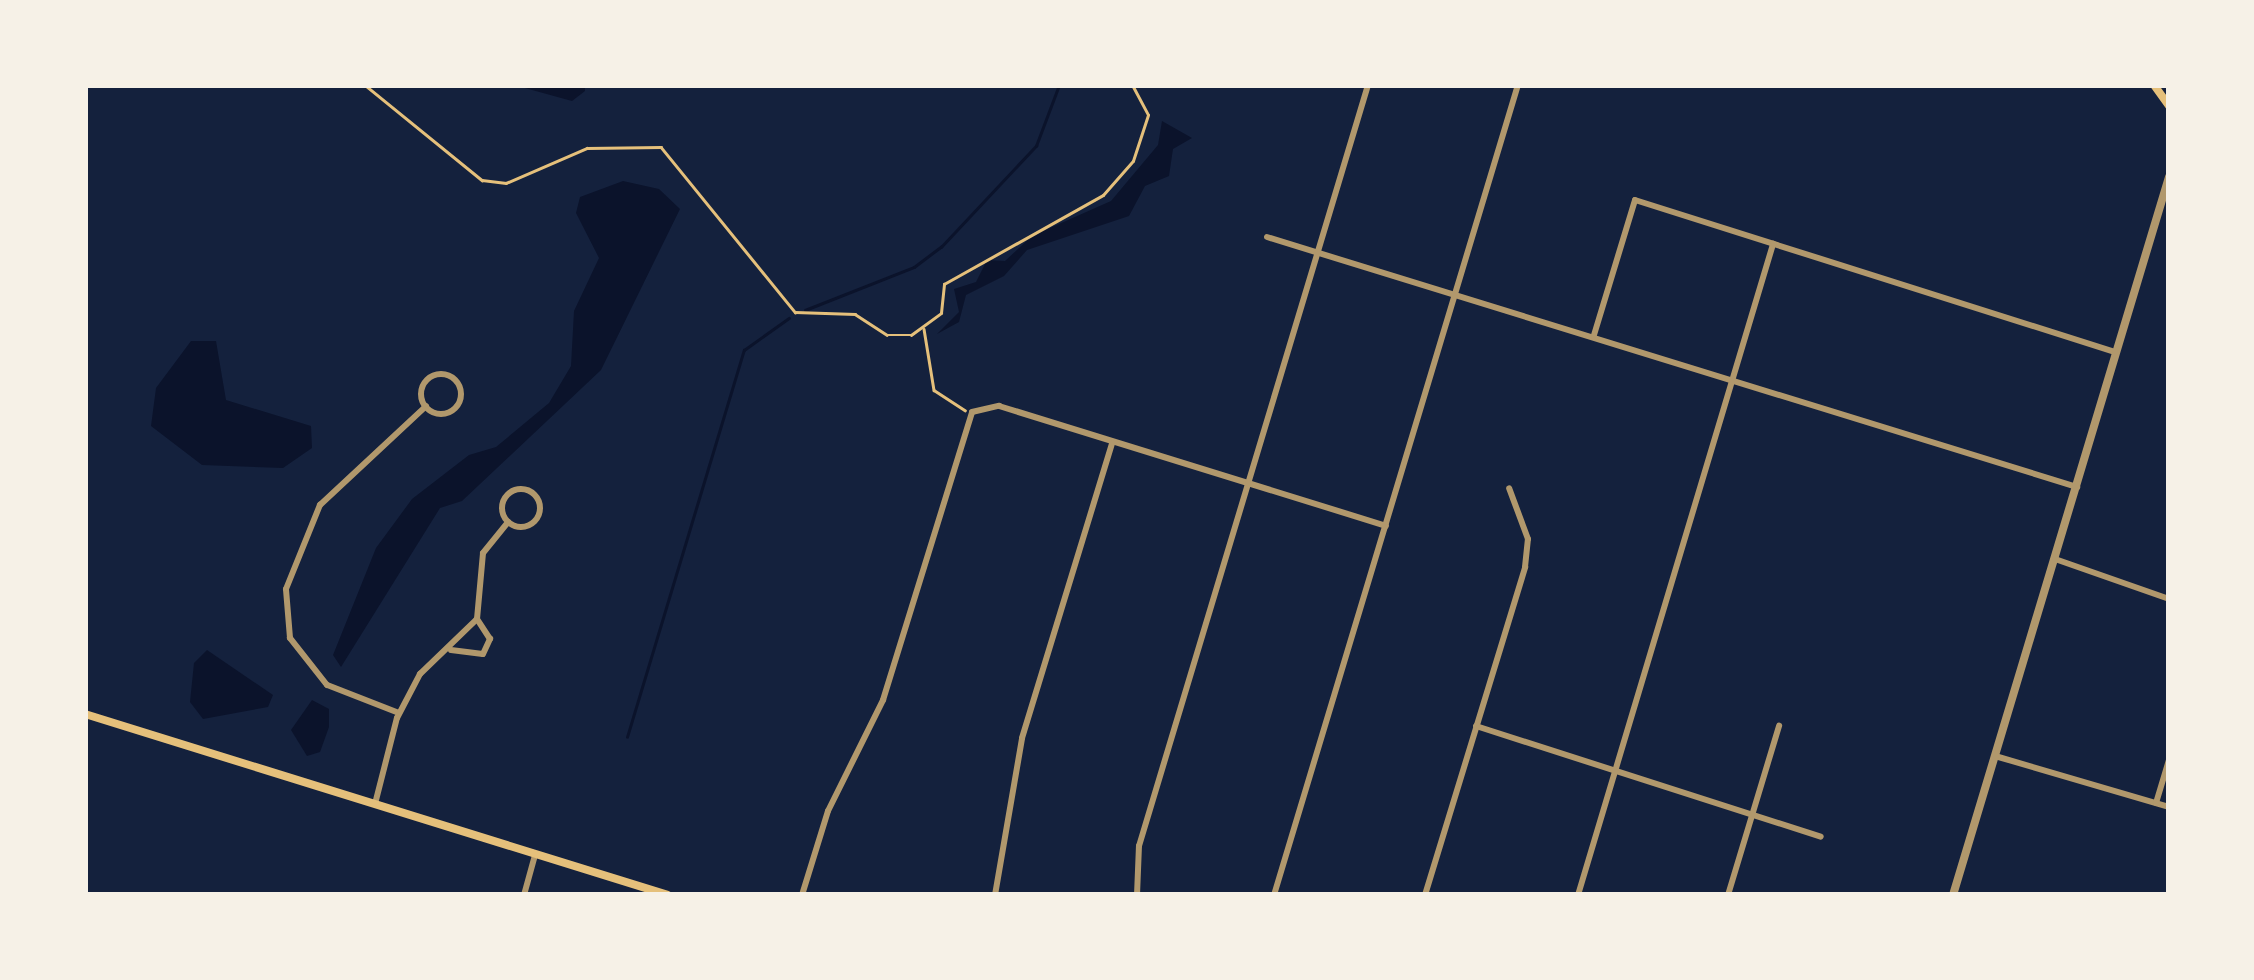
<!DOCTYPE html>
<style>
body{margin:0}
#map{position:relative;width:2254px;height:980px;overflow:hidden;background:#14213d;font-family:Poppins,sans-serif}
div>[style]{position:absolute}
.water>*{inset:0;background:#0b132b}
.stream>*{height:2.5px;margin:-1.25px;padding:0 1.25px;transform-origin:1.25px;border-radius:1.25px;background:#0b132b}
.path>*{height:2.5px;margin:-1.25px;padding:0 1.25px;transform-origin:1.25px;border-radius:1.25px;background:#e5c07b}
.minor>*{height:6px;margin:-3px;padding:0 3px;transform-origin:3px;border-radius:3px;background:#b1986c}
.minor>.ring{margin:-3px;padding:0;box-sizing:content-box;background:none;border:6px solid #b1986c;border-radius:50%}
.tertiary>*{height:8px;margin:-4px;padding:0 4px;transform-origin:4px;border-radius:4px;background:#b1986c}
.secondary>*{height:8px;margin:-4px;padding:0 4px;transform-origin:4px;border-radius:4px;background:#e5c07b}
span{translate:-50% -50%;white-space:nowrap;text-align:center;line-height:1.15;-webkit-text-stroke:9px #f6f1e7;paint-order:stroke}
.frame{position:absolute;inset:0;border:88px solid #f6f1e7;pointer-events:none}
</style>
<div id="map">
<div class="water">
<i style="clip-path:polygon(514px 85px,585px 85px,585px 91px,572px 101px)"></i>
<i style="clip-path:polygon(1162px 121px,1192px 138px,1173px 149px,1169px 176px,1145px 186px,1129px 216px,1027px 250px,1004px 276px,966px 295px,959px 322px,937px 334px,959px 312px,954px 289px,976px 282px,987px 260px,1005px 261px,1032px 236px,1111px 201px,1158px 145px)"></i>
<i style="clip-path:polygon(623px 181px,659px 189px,680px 209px,601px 370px,462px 501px,440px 508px,341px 667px,333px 655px,376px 548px,412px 499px,469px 455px,496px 447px,549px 403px,571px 366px,574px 311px,599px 258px,576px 213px,580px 197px)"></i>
<i style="clip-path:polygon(191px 341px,216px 341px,226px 400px,311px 426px,312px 448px,283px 468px,202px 465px,151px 426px,156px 388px)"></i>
<i style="clip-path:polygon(207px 650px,273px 695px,268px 707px,203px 719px,190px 702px,194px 663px)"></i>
<i style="clip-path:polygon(312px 700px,329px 709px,329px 727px,320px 752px,307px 756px,291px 730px)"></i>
</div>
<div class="stream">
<i style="left:805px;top:310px;width:117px;rotate:-21.5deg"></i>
<i style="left:914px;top:267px;width:34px;rotate:-37deg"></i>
<i style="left:941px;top:247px;width:139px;rotate:-46.8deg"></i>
<i style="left:1036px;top:146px;width:65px;rotate:-69.3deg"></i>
<i style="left:627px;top:737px;width:404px;rotate:-73.2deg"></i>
<i style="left:744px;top:350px;width:55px;rotate:-35.4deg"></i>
</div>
<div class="path">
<i style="left:365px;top:85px;width:151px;rotate:39.1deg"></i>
<i style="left:482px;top:180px;width:24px;rotate:7deg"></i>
<i style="left:506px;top:183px;width:88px;rotate:-23.4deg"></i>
<i style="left:587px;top:148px;width:74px;rotate:-0.8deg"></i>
<i style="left:661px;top:147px;width:213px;rotate:50.9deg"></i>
<i style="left:795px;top:312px;width:60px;rotate:1.9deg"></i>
<i style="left:855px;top:314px;width:38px;rotate:33deg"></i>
<i style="left:887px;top:335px;width:24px"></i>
<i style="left:911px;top:335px;width:37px;rotate:-36deg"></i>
<i style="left:941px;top:313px;width:29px;rotate:-84deg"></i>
<i style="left:944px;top:284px;width:182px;rotate:-29.2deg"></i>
<i style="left:1103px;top:195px;width:45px;rotate:-48.6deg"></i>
<i style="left:1133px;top:161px;width:48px;rotate:-71.9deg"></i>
<i style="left:1148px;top:115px;width:34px;rotate:-118deg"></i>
<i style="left:924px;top:329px;width:62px;rotate:80.7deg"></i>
<i style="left:934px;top:390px;width:37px;rotate:33deg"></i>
</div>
<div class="minor">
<i style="left:1267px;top:237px;width:848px;rotate:17.15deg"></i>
<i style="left:1594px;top:335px;width:141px;rotate:-73.1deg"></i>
<i style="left:1635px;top:200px;width:503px;rotate:17.57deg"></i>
<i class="ring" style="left:421px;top:374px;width:34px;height:34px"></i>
<i class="ring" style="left:502px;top:489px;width:32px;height:32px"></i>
<i style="left:2055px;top:559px;width:121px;rotate:19.3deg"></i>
<i style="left:451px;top:650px;width:32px;rotate:7deg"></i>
<i style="left:483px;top:654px;width:17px;rotate:-65deg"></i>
<i style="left:490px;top:639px;width:24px;rotate:-123deg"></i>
<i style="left:399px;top:713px;width:77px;rotate:-158.7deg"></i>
<i style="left:327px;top:685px;width:60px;rotate:-128.2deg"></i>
<i style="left:290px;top:638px;width:49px;rotate:-94.7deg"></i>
<i style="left:286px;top:589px;width:91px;rotate:-68deg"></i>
<i style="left:320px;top:505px;width:145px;rotate:-43deg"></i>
<i style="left:1476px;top:726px;width:362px;rotate:17.8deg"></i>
<i style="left:1995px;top:756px;width:181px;rotate:16.3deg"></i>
<i style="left:2156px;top:803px;width:45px;rotate:-73.2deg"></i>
<i style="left:375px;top:804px;width:89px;rotate:-75.7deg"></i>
<i style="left:397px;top:718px;width:50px;rotate:-62.4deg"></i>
<i style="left:420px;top:674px;width:79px;rotate:-44deg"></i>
<i style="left:477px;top:619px;width:66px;rotate:-84.8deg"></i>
<i style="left:483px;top:553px;width:40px;rotate:-51deg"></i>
<i style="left:524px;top:895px;width:41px;rotate:-74.6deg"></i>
<i style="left:802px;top:895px;width:88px;rotate:-72.8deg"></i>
<i style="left:828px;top:811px;width:124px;rotate:-63.6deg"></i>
<i style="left:883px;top:700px;width:301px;rotate:-72.8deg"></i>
<i style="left:972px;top:412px;width:28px;rotate:-13deg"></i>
<i style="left:999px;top:406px;width:405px;rotate:17.2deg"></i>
<i style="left:995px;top:895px;width:159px;rotate:-80.2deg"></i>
<i style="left:1022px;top:738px;width:308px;rotate:-73deg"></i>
<i style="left:1137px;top:895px;width:49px;rotate:-87.7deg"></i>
<i style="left:1139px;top:846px;width:795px;rotate:-73.25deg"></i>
<i style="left:1274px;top:895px;width:846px;rotate:-73.24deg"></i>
<i style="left:1425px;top:895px;width:343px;rotate:-73deg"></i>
<i style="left:1525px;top:567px;width:28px;rotate:-84deg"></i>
<i style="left:1528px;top:539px;width:54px;rotate:-110.4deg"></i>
<i style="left:1578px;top:895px;width:680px;rotate:-73.32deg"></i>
<i style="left:1728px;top:895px;width:177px;rotate:-73.2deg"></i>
</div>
<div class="tertiary">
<i style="left:1953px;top:895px;width:750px;rotate:-73.26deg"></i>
</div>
<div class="secondary">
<i style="left:2154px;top:85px;width:26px;rotate:54deg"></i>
<i style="left:85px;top:714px;width:610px;rotate:17.25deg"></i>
</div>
<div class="frame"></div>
</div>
